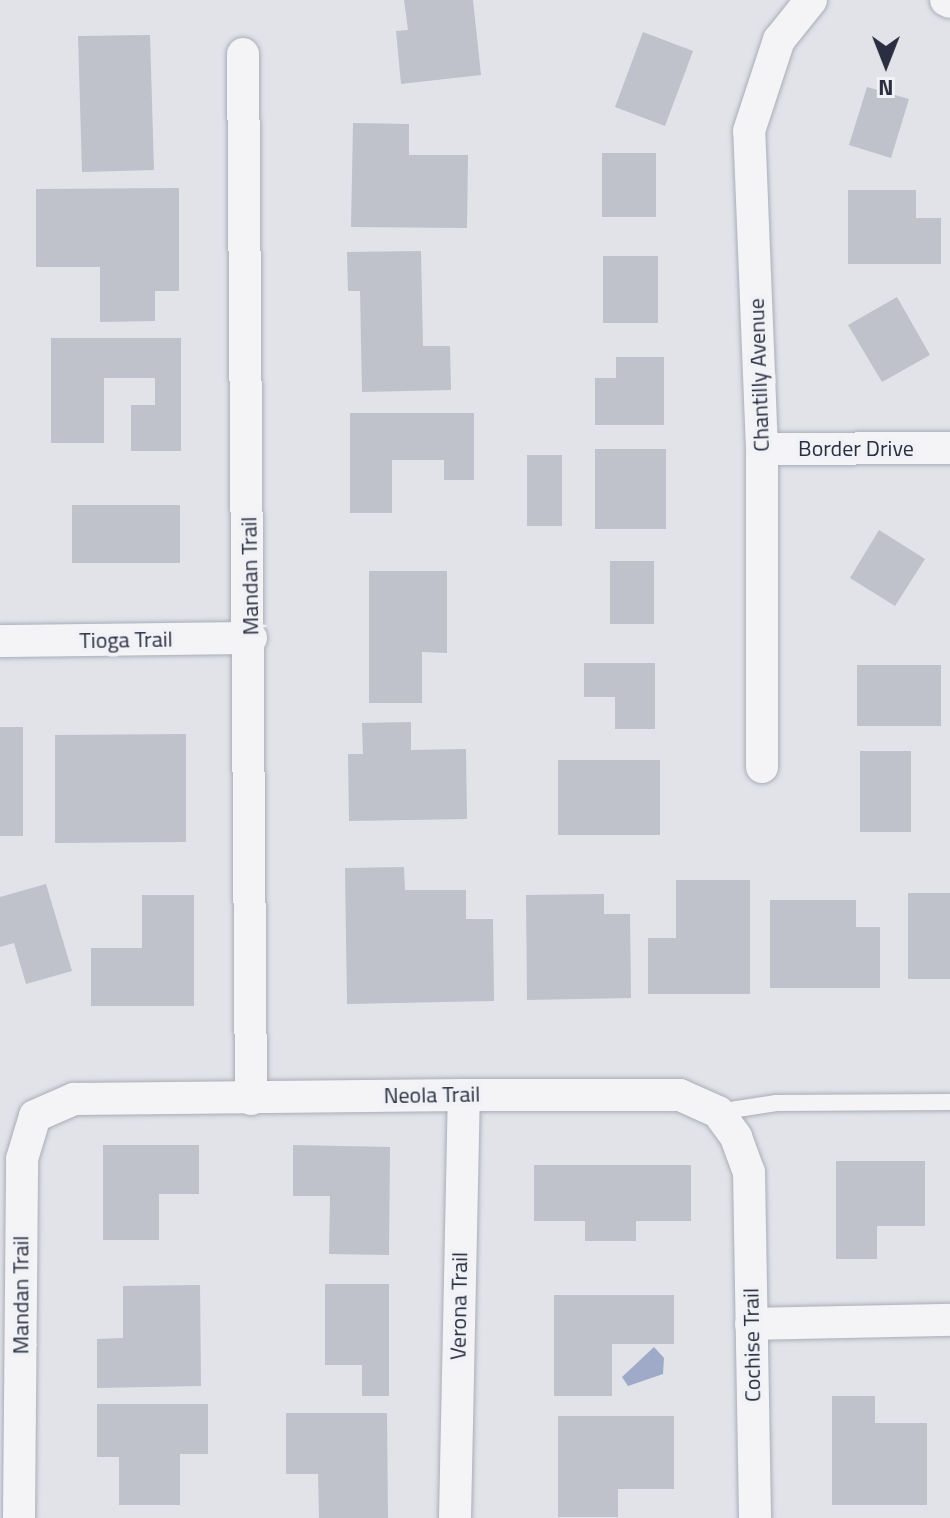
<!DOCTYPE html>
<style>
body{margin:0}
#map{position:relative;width:950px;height:1518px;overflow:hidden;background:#e1e3e9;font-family:"Titillium Web",sans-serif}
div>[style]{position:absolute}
.water>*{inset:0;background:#9eaac7}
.building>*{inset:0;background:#bfc1cb}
.roads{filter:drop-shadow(0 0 2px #aaadb6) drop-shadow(0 0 2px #aaadb6)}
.lane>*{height:16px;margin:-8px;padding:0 8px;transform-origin:8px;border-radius:8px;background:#f4f4f7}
.street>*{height:32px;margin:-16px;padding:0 16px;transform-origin:16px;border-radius:16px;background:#f4f4f7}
span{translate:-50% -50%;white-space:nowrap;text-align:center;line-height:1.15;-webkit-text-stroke:8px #f1f2f6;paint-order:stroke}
.street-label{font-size:22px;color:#2a2e40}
.north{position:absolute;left:846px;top:24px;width:80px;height:80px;-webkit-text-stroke:6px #f1f2f6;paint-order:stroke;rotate:180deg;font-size:22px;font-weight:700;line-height:32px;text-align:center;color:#2a2e40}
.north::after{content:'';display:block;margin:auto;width:28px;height:36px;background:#2a2e40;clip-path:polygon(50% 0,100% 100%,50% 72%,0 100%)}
</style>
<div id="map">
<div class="water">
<i style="clip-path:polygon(654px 1347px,664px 1358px,663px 1374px,628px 1386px,622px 1377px)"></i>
</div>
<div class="building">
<i style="clip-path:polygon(404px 0,473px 0,481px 75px,401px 84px,396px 31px,408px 30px)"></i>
<i style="clip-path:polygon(643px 32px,693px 51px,665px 126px,615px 107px)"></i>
<i style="clip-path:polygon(150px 35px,154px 170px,82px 172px,78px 36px)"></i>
<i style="clip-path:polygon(867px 87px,909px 99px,891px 158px,849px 145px)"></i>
<i style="clip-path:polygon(353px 123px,409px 124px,409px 155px,468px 155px,467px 228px,351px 227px)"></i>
<i style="clip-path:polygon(602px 153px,656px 153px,656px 217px,602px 217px)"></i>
<i style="clip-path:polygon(179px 188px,179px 291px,155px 291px,155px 321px,100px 322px,100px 267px,36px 267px,36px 189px)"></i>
<i style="clip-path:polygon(848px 190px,916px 190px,916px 218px,941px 218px,941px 264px,848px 264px)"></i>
<i style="clip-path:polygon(421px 251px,423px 346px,450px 346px,451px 390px,362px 392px,360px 291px,348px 291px,347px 252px)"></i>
<i style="clip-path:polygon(603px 256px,658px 256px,658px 323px,603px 323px)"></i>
<i style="clip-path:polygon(897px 297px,930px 355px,882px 382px,848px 325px)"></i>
<i style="clip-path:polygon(51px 338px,181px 338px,181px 451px,131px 451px,131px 405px,155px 405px,155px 378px,104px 378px,104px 443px,51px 443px)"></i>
<i style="clip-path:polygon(616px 357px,664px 357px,664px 425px,595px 425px,595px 378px,616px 378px)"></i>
<i style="clip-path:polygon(350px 413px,474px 413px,474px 480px,444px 480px,444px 460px,392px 460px,392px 513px,350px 513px)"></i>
<i style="clip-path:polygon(595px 449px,666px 449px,666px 529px,595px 529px)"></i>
<i style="clip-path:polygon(527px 455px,562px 455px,562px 526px,527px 526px)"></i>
<i style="clip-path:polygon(72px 505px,180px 505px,180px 563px,72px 563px)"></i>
<i style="clip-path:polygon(879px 530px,925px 559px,895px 606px,850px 578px)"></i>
<i style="clip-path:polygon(610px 561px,654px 561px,654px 624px,610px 624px)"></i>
<i style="clip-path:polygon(369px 571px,447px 571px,447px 653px,422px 652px,422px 703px,369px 703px)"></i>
<i style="clip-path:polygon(584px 663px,655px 663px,655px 729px,615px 729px,615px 697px,584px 697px)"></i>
<i style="clip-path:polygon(857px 665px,941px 665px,941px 726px,857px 726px)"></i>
<i style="clip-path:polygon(411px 722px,411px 750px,466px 749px,467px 819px,349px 821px,348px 754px,363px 754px,362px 723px)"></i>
<i style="clip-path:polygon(0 727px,23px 727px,23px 836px,0 836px)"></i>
<i style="clip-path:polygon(186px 734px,186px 842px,55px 843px,55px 735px)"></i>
<i style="clip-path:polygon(860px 751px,911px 751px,911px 832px,860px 832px)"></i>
<i style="clip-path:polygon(558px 760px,660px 760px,660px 835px,558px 835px)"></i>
<i style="clip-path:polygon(404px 867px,405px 890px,466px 890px,466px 919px,493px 919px,494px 1001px,347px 1004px,345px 868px)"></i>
<i style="clip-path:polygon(676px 880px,750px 880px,750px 994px,648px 994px,648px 938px,676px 938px)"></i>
<i style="clip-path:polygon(46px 884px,72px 971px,26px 984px,14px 943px,0 947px,0 897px)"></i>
<i style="clip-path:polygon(908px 893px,950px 893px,950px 979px,908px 979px)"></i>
<i style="clip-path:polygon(604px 894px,604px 914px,630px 914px,631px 998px,527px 1000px,526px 895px)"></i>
<i style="clip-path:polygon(142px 895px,194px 895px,194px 1006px,91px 1006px,91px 948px,142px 948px)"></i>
<i style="clip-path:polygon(770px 900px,856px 900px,856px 927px,880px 927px,880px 988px,770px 988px)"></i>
<i style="clip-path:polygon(103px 1145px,199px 1145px,199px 1194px,159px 1194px,159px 1240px,103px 1240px)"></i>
<i style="clip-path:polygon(293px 1145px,390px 1147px,389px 1255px,329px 1254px,330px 1196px,293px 1196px)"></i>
<i style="clip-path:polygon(836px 1161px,925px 1161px,925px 1226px,877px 1226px,877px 1259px,836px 1259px)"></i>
<i style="clip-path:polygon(534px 1165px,691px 1165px,691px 1221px,636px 1221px,636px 1241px,585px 1241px,585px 1221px,534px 1221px)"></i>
<i style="clip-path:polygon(325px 1284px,389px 1284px,389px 1396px,362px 1396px,362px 1365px,325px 1365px)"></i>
<i style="clip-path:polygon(200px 1285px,201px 1386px,97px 1388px,97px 1339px,123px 1338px,123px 1286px)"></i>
<i style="clip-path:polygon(554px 1295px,674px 1295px,674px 1344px,612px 1344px,612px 1396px,554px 1396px)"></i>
<i style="clip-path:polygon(832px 1396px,875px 1396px,875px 1423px,927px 1423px,927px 1505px,832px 1505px)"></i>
<i style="clip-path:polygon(97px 1404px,208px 1404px,208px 1454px,180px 1454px,180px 1505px,119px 1505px,119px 1457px,97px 1457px)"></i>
<i style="clip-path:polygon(286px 1413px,387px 1413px,388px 1518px,319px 1518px,318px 1474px,286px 1474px)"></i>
<i style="clip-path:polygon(558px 1416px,674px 1416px,674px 1489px,618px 1489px,618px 1517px,558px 1517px)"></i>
</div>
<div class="roads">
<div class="lane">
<i style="left:718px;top:1112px;width:59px;rotate:-8.8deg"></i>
<i style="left:776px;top:1103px;width:174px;rotate:-0.3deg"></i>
</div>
<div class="street">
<i style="left:946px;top:0;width:4px;rotate:27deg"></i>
<i style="left:243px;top:54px;width:1045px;rotate:89.56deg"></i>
<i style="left:762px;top:449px;width:188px;rotate:-0.3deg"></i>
<i style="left:0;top:641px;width:251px;rotate:-0.7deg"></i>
<i style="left:762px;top:767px;width:318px;rotate:-90deg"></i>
<i style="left:762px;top:449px;width:318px;rotate:-92.3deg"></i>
<i style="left:749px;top:131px;width:96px;rotate:-71.8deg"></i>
<i style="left:779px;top:40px;width:51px;rotate:-51.3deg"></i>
<i style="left:751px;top:1324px;width:199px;rotate:-1.2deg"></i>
<i style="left:19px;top:1518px;width:359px;rotate:-89.5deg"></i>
<i style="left:22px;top:1159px;width:45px;rotate:-73.2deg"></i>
<i style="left:35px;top:1116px;width:43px;rotate:-23.6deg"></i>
<i style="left:74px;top:1099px;width:390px;rotate:-0.6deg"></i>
<i style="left:464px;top:1095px;width:216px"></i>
<i style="left:680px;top:1095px;width:42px;rotate:24.1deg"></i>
<i style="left:718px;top:1112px;width:31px;rotate:54deg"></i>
<i style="left:736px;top:1137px;width:37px;rotate:70deg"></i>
<i style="left:749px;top:1172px;width:346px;rotate:89deg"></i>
<i style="left:455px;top:1518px;width:423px;rotate:-88.8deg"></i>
</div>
</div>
<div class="street-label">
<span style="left:759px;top:375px;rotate:-92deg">Chantilly Avenue</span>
<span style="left:856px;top:449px">Border Drive</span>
<span style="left:250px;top:576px;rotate:-91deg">Mandan Trail</span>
<span style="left:126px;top:640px;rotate:-1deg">Tioga Trail</span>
<span style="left:432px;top:1095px;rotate:-1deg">Neola Trail</span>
<span style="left:21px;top:1295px;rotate:-90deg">Mandan Trail</span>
<span style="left:459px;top:1306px;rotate:-89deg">Verona Trail</span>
<span style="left:752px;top:1345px;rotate:-91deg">Cochise Trail</span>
</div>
<div class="north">N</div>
</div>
